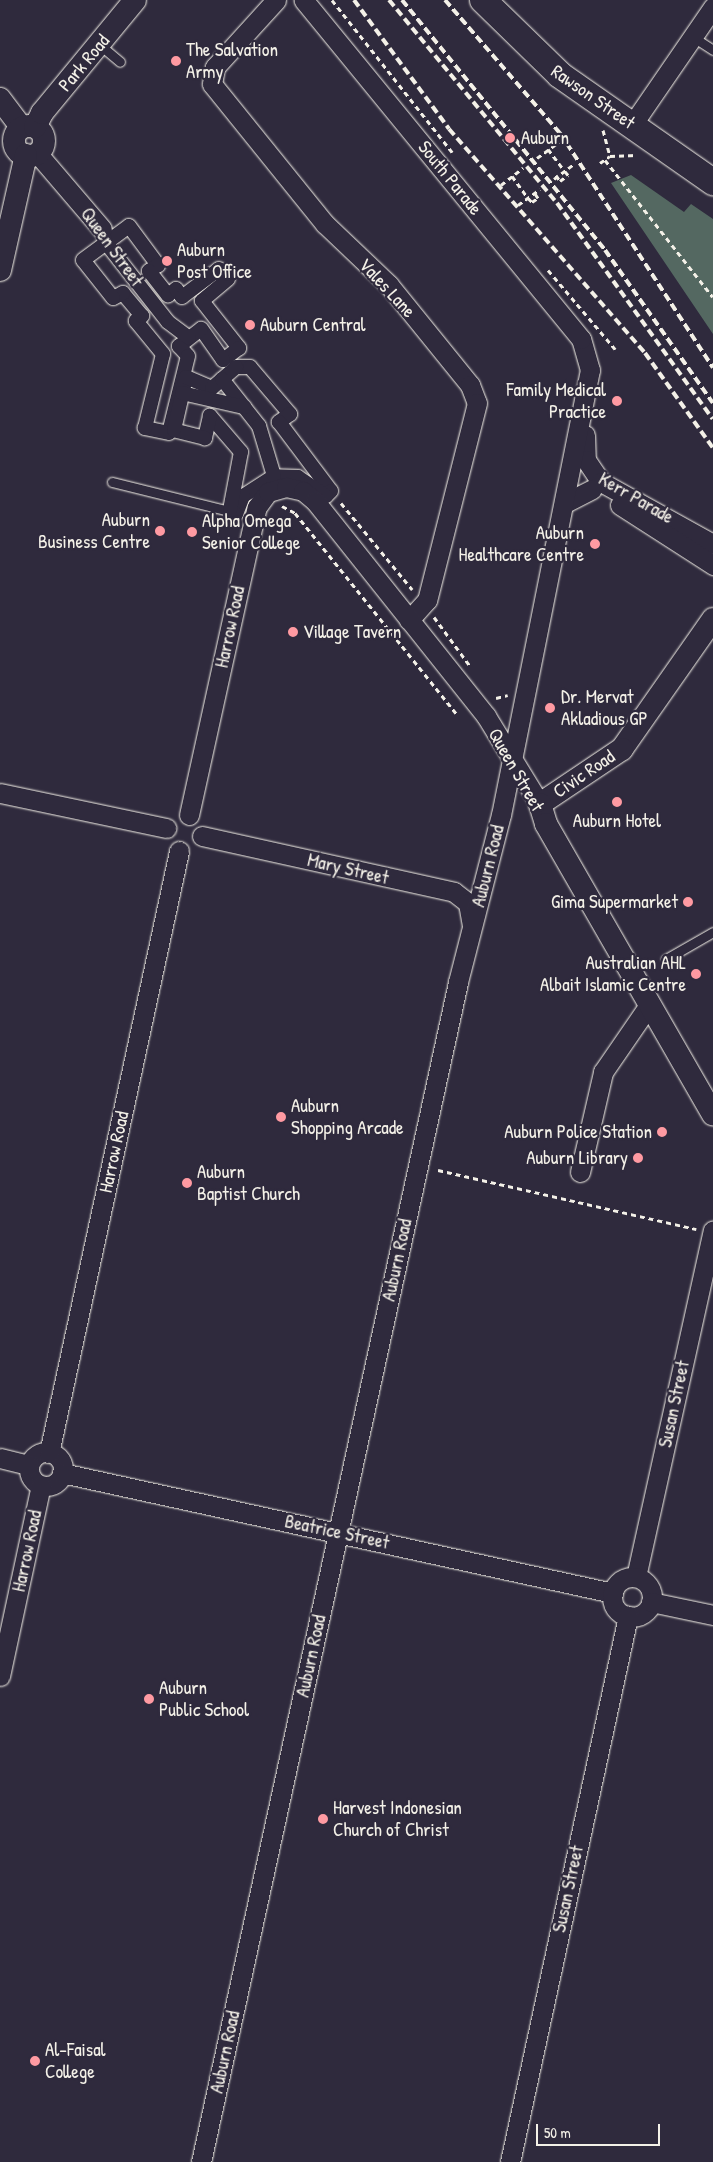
<!DOCTYPE html>
<style>
body{margin:0}
#map{position:relative;width:713px;height:2162px;overflow:hidden;background:#2f2a3d;font-family:"Patrick Hand",sans-serif}
div>[style]{position:absolute}
.green>*{inset:0;background:#546861}
.path>*{height:3px;margin-top:-1.5px;transform-origin:0;background:repeating-linear-gradient(90deg,#f4f1e8 0 5px,transparent 0 9px)}
.roads{filter:drop-shadow(0 0 1px #f4f1e8) drop-shadow(0 0 1px #f4f1e8)}
.service>*{height:9px;margin:-4.5px;padding:0 4.5px;transform-origin:4.5px;border-radius:4.5px;background:#2f2a3d}
.pedestrian>*{height:14px;margin:-7px;padding:0 7px;transform-origin:7px;border-radius:7px;background:#2f2a3d}
.minor>*{height:19px;margin:-9.5px;padding:0 9.5px;transform-origin:9.5px;border-radius:9.5px;background:#2f2a3d}
.minor>.ring{margin:-9.5px;padding:0;box-sizing:content-box;background:none;border:19px solid #2f2a3d;border-radius:50%}
.tertiary>*{height:22px;margin:-11px;padding:0 11px;transform-origin:11px;border-radius:11px;background:#2f2a3d}
.tertiary>.ring{margin:-11px;padding:0;box-sizing:content-box;background:none;border:22px solid #2f2a3d;border-radius:50%}
.secondary>*{height:26px;margin:-13px;padding:0 13px;transform-origin:13px;border-radius:13px;background:#2f2a3d}
.rail>*{height:4px;margin-top:-2px;transform-origin:0;background:repeating-linear-gradient(90deg,#f4f1e8 0 8px,transparent 0 12px)}
.dots>*{width:14px;height:14px;translate:-50% -50%;box-sizing:border-box;border:2px solid #2f2a3d;border-radius:50%}
span{translate:-50% -50%;white-space:nowrap;text-align:center;line-height:1.15;-webkit-text-stroke:4.5px #2f2a3d;paint-order:stroke}
.poi-label{font-size:19px;color:#f4f1e8}
.left{translate:0 -50%;text-align:left}
.right{translate:-100% -50%;text-align:right}
.street-label{font-size:19px;color:#f4f1e8}
.scale{position:absolute;left:536px;top:2124px;width:124px;height:22px;box-sizing:border-box;border:2px solid #f4f1e8;border-top:0;padding-left:6px;font-size:15px;line-height:18px;white-space:nowrap;color:#f4f1e8;-webkit-text-stroke:4px #2f2a3d;paint-order:stroke}
</style>
<div id="map">
<div class="green">
<i style="clip-path:polygon(631px 175px,684px 212px,691px 204px,713px 219px,713px 334px,611px 183px)"></i>
</div>
<div class="path">
<i style="left:332px;top:0;width:194px;rotate:51.7deg"></i>
<i style="left:603px;top:130px;width:27px;rotate:75deg"></i>
<i style="left:548px;top:149px;width:25px;rotate:53deg"></i>
<i style="left:537px;top:158px;width:27px;rotate:-36deg"></i>
<i style="left:605px;top:160px;width:174px;rotate:51.8deg"></i>
<i style="left:600px;top:163px;width:12px;rotate:-35deg"></i>
<i style="left:610px;top:156px;width:27px;rotate:-2deg"></i>
<i style="left:556px;top:175px;width:7px;rotate:56deg"></i>
<i style="left:560px;top:181px;width:10px;rotate:-37deg"></i>
<i style="left:568px;top:175px;width:6px;rotate:-129deg"></i>
<i style="left:512px;top:176px;width:26px;rotate:54deg"></i>
<i style="left:554px;top:179px;width:26px;rotate:-37deg"></i>
<i style="left:501px;top:185px;width:28px;rotate:-38deg"></i>
<i style="left:528px;top:198px;width:6px;rotate:45deg"></i>
<i style="left:532px;top:202px;width:7px;rotate:-34deg"></i>
<i style="left:538px;top:198px;width:7px;rotate:-124deg"></i>
<i style="left:518px;top:205px;width:27px;rotate:-36deg"></i>
<i style="left:548px;top:270px;width:104px;rotate:49.7deg"></i>
<i style="left:341px;top:503px;width:112px;rotate:50.5deg"></i>
<i style="left:282px;top:506px;width:15px;rotate:28deg"></i>
<i style="left:295px;top:513px;width:257px;rotate:51.2deg"></i>
<i style="left:434px;top:617px;width:61px;rotate:53.7deg"></i>
<i style="left:496px;top:698px;width:12px;rotate:-14deg"></i>
<i style="left:438px;top:1170px;width:265px;rotate:12.9deg"></i>
</div>
<div class="roads">
<div class="service">
<i style="left:693px;top:37px;width:24px;rotate:33deg"></i>
<i style="left:100px;top:45px;width:26px;rotate:40deg"></i>
<i style="left:112px;top:482px;width:125px;rotate:13.9deg"></i>
<i style="left:666px;top:959px;width:54px;rotate:-29.9deg"></i>
</div>
<div class="pedestrian">
<i style="left:129px;top:226px;width:49px;rotate:53.4deg"></i>
<i style="left:158px;top:265px;width:11px;rotate:146deg"></i>
<i style="left:149px;top:271px;width:31px;rotate:52deg"></i>
<i style="left:168px;top:295px;width:10px;rotate:-37deg"></i>
<i style="left:176px;top:289px;width:10px;rotate:53deg"></i>
<i style="left:182px;top:297px;width:46px;rotate:-37.1deg"></i>
<i style="left:219px;top:269px;width:13px;rotate:48deg"></i>
<i style="left:228px;top:279px;width:34px;rotate:140deg"></i>
<i style="left:202px;top:301px;width:60px;rotate:51.8deg"></i>
<i style="left:239px;top:348px;width:20px;rotate:143deg"></i>
<i style="left:223px;top:360px;width:38px;rotate:-125deg"></i>
<i style="left:201px;top:329px;width:28px;rotate:142deg"></i>
<i style="left:179px;top:346px;width:13px;rotate:48deg"></i>
<i style="left:188px;top:356px;width:79px;rotate:103.9deg"></i>
<i style="left:169px;top:433px;width:25px;rotate:-168deg"></i>
<i style="left:145px;top:428px;width:76px;rotate:-76.3deg"></i>
<i style="left:163px;top:354px;width:43px;rotate:-129.3deg"></i>
<i style="left:136px;top:321px;width:8px;rotate:-40deg"></i>
<i style="left:142px;top:316px;width:30px;rotate:-130deg"></i>
<i style="left:123px;top:293px;width:11px;rotate:153deg"></i>
<i style="left:113px;top:298px;width:48px;rotate:-128.3deg"></i>
<i style="left:83px;top:260px;width:57px;rotate:-36.5deg"></i>
<i style="left:103px;top:234px;width:9px;rotate:72deg"></i>
<i style="left:106px;top:243px;width:100px;rotate:51.9deg"></i>
<i style="left:168px;top:322px;width:26px;rotate:37deg"></i>
<i style="left:236px;top:367px;width:14px"></i>
<i style="left:250px;top:367px;width:62px;rotate:49.6deg"></i>
<i style="left:290px;top:414px;width:14px;rotate:144deg"></i>
<i style="left:279px;top:422px;width:86px;rotate:53deg"></i>
<i style="left:331px;top:491px;width:7px;rotate:135deg"></i>
<i style="left:326px;top:496px;width:34px;rotate:-146deg"></i>
<i style="left:298px;top:477px;width:24px;rotate:-178deg"></i>
<i style="left:274px;top:476px;width:37px;rotate:147deg"></i>
<i style="left:243px;top:496px;width:19px;rotate:111deg"></i>
<i style="left:236px;top:514px;width:7px;rotate:-146deg"></i>
<i style="left:230px;top:510px;width:59px;rotate:-79.3deg"></i>
<i style="left:241px;top:452px;width:48px;rotate:-130.7deg"></i>
<i style="left:210px;top:416px;width:23px;rotate:103deg"></i>
<i style="left:205px;top:438px;width:32px;rotate:-166deg"></i>
<i style="left:174px;top:430px;width:54px;rotate:-77.2deg"></i>
<i style="left:186px;top:377px;width:28px;rotate:23deg"></i>
<i style="left:212px;top:388px;width:32px;rotate:-41deg"></i>
<i style="left:222px;top:379px;width:60px;rotate:51.8deg"></i>
<i style="left:259px;top:426px;width:52px;rotate:73.3deg"></i>
<i style="left:182px;top:393px;width:64px;rotate:12.7deg"></i>
</div>
<div class="minor">
<i style="left:276px;top:0;width:91px;rotate:132.3deg"></i>
<i style="left:215px;top:67px;width:17px;rotate:100deg"></i>
<i style="left:212px;top:84px;width:180px;rotate:51.1deg"></i>
<i style="left:325px;top:224px;width:88px;rotate:43.6deg"></i>
<i style="left:389px;top:285px;width:129px;rotate:51deg"></i>
<i style="left:470px;top:385px;width:19px;rotate:69deg"></i>
<i style="left:477px;top:403px;width:203px;rotate:104.2deg"></i>
<i style="left:427px;top:600px;width:27px;rotate:132deg"></i>
<i style="left:632px;top:125px;width:143px;rotate:-55.5deg"></i>
<i style="left:37px;top:153px;width:100px;rotate:49.5deg"></i>
<i style="left:585px;top:435px;width:25px;rotate:88deg"></i>
<i style="left:586px;top:460px;width:27px;rotate:56deg"></i>
<i style="left:601px;top:482px;width:128px;rotate:29deg"></i>
<i style="left:565px;top:503px;width:30px;rotate:-27deg"></i>
<i style="left:620px;top:505px;width:111px;rotate:32.8deg"></i>
<i style="left:0;top:793px;width:170px;rotate:11.9deg"></i>
<i style="left:189px;top:815px;width:315px;rotate:-77.6deg"></i>
<i style="left:257px;top:507px;width:19px;rotate:-54deg"></i>
<i style="left:268px;top:492px;width:19px;rotate:-16deg"></i>
<i style="left:286px;top:487px;width:17px;rotate:13deg"></i>
<i style="left:303px;top:491px;width:16px;rotate:40deg"></i>
<i style="left:315px;top:501px;width:275px;rotate:51.5deg"></i>
<i style="left:486px;top:716px;width:103px;rotate:58.5deg"></i>
<i style="left:202px;top:836px;width:258px;rotate:12.5deg"></i>
<i style="left:454px;top:892px;width:18px;rotate:38deg"></i>
<i style="left:468px;top:903px;width:22px;rotate:80deg"></i>
<i style="left:580px;top:1172px;width:103px;rotate:-77deg"></i>
<i style="left:603px;top:1072px;width:81px;rotate:-55.5deg"></i>
<i class="ring" style="left:29px;top:1452px;width:15px;height:15px"></i>
<i style="left:49px;top:1453px;width:616px;rotate:-77.81deg"></i>
<i style="left:0;top:1458px;width:30px;rotate:14deg"></i>
<i style="left:62px;top:1473px;width:564px;rotate:12.29deg"></i>
<i style="left:636px;top:1577px;width:355px;rotate:-77.5deg"></i>
<i class="ring" style="left:612px;top:1577px;width:21px;height:21px"></i>
<i style="left:651px;top:1602px;width:63px;rotate:11.8deg"></i>
<i style="left:0;top:1676px;width:195px;rotate:-77.9deg"></i>
<i style="left:201px;top:2162px;width:1208px;rotate:-77.71deg"></i>
<i style="left:458px;top:982px;width:172px;rotate:-75.6deg"></i>
<i style="left:501px;top:815px;width:454px;rotate:-78.7deg"></i>
<i style="left:590px;top:370px;width:32px;rotate:-106deg"></i>
<i style="left:581px;top:339px;width:438px;rotate:-129.3deg"></i>
<i style="left:510px;top:2162px;width:559px;rotate:-77.8deg"></i>
</div>
<div class="tertiary">
<i style="left:0;top:99px;width:36px;rotate:53deg"></i>
<i class="ring" style="left:14px;top:126px;width:8px;height:8px"></i>
<i style="left:35px;top:127px;width:16px;rotate:-63deg"></i>
<i style="left:42px;top:113px;width:146px;rotate:-50.5deg"></i>
<i style="left:0;top:270px;width:118px;rotate:-77.3deg"></i>
<i style="left:713px;top:619px;width:159px;rotate:125deg"></i>
<i style="left:622px;top:749px;width:99px;rotate:146.1deg"></i>
<i style="left:540px;top:804px;width:21px;rotate:73deg"></i>
<i style="left:546px;top:824px;width:335px;rotate:60.1deg"></i>
</div>
<div class="secondary">
<i style="left:483px;top:0;width:107px;rotate:44.2deg"></i>
<i style="left:560px;top:75px;width:187px;rotate:35deg"></i>
</div>
</div>
<div class="rail">
<i style="left:354px;top:0;width:160px;rotate:53.6deg"></i>
<i style="left:449px;top:129px;width:298px;rotate:48.8deg"></i>
<i style="left:645px;top:353px;width:117px;rotate:54.4deg"></i>
<i style="left:389px;top:0;width:264px;rotate:50.4deg"></i>
<i style="left:557px;top:203px;width:266px;rotate:54.2deg"></i>
<i style="left:402px;top:0;width:322px;rotate:50.9deg"></i>
<i style="left:605px;top:250px;width:187px;rotate:54.8deg"></i>
<i style="left:445px;top:0;width:176px;rotate:49.2deg"></i>
<i style="left:560px;top:133px;width:280px;rotate:56.9deg"></i>
</div>
<div class="dots">
<i style="left:176px;top:61px;background:#ff9aa2"></i>
<i style="left:510px;top:138px;background:#ff9aa2"></i>
<i style="left:167px;top:261px;background:#ff9aa2"></i>
<i style="left:250px;top:325px;background:#ff9aa2"></i>
<i style="left:617px;top:401px;background:#ff9aa2"></i>
<i style="left:160px;top:531px;background:#ff9aa2"></i>
<i style="left:192px;top:532px;background:#ff9aa2"></i>
<i style="left:595px;top:544px;background:#ff9aa2"></i>
<i style="left:293px;top:632px;background:#ff9aa2"></i>
<i style="left:550px;top:708px;background:#ff9aa2"></i>
<i style="left:617px;top:802px;background:#ff9aa2"></i>
<i style="left:688px;top:902px;background:#ff9aa2"></i>
<i style="left:696px;top:974px;background:#ff9aa2"></i>
<i style="left:281px;top:1117px;background:#ff9aa2"></i>
<i style="left:662px;top:1132px;background:#ff9aa2"></i>
<i style="left:638px;top:1158px;background:#ff9aa2"></i>
<i style="left:187px;top:1183px;background:#ff9aa2"></i>
<i style="left:149px;top:1699px;background:#ff9aa2"></i>
<i style="left:323px;top:1819px;background:#ff9aa2"></i>
<i style="left:35px;top:2061px;background:#ff9aa2"></i>
</div>
<div class="poi-label">
<span class="left" style="left:186px;top:61px">The Salvation<br>Army</span>
<span class="left" style="left:521px;top:138px">Auburn</span>
<span class="left" style="left:177px;top:261px">Auburn<br>Post Office</span>
<span class="left" style="left:260px;top:325px">Auburn Central</span>
<span class="right" style="left:606px;top:401px">Family Medical<br>Practice</span>
<span class="right" style="left:150px;top:531px">Auburn<br>Business Centre</span>
<span class="left" style="left:202px;top:532px">Alpha Omega<br>Senior College</span>
<span class="right" style="left:584px;top:544px">Auburn<br>Healthcare Centre</span>
<span class="left" style="left:303px;top:632px">Village Tavern</span>
<span class="left" style="left:561px;top:708px">Dr. Mervat<br>Akladious GP</span>
<span style="left:617px;top:821px">Auburn Hotel</span>
<span class="right" style="left:678px;top:902px">Gima Supermarket</span>
<span class="right" style="left:686px;top:974px">Australian AHL<br>Albait Islamic Centre</span>
<span class="left" style="left:291px;top:1117px">Auburn<br>Shopping Arcade</span>
<span class="right" style="left:652px;top:1132px">Auburn Police Station</span>
<span class="right" style="left:628px;top:1158px">Auburn Library</span>
<span class="left" style="left:197px;top:1183px">Auburn<br>Baptist Church</span>
<span class="left" style="left:159px;top:1699px">Auburn<br>Public School</span>
<span class="left" style="left:333px;top:1819px">Harvest Indonesian<br>Church of Christ</span>
<span class="left" style="left:45px;top:2061px">Al-Faisal<br>College</span>
</div>
<div class="street-label">
<span style="left:84px;top:63px;rotate:-50deg">Park Road</span>
<span style="left:593px;top:97px;rotate:35deg">Rawson Street</span>
<span style="left:450px;top:178px;rotate:51deg">South Parade</span>
<span style="left:112px;top:247px;rotate:54deg">Queen Street</span>
<span style="left:387px;top:288px;rotate:47deg">Vales Lane</span>
<span style="left:636px;top:498px;rotate:30deg">Kerr Parade</span>
<span style="left:230px;top:627px;rotate:-78deg">Harrow Road</span>
<span style="left:516px;top:770px;rotate:60deg">Queen Street</span>
<span style="left:584px;top:774px;rotate:-34deg">Civic Road</span>
<span style="left:488px;top:866px;rotate:-76deg">Auburn Road</span>
<span style="left:348px;top:869px;rotate:13deg">Mary Street</span>
<span style="left:114px;top:1152px;rotate:-78deg">Harrow Road</span>
<span style="left:397px;top:1260px;rotate:-78deg">Auburn Road</span>
<span style="left:674px;top:1404px;rotate:-78deg">Susan Street</span>
<span style="left:337px;top:1532px;rotate:12deg">Beatrice Street</span>
<span style="left:27px;top:1551px;rotate:-78deg">Harrow Road</span>
<span style="left:311px;top:1656px;rotate:-78deg">Auburn Road</span>
<span style="left:568px;top:1889px;rotate:-78deg">Susan Street</span>
<span style="left:225px;top:2052px;rotate:-78deg">Auburn Road</span>
</div>
<div class="scale">50 m</div>
</div>
